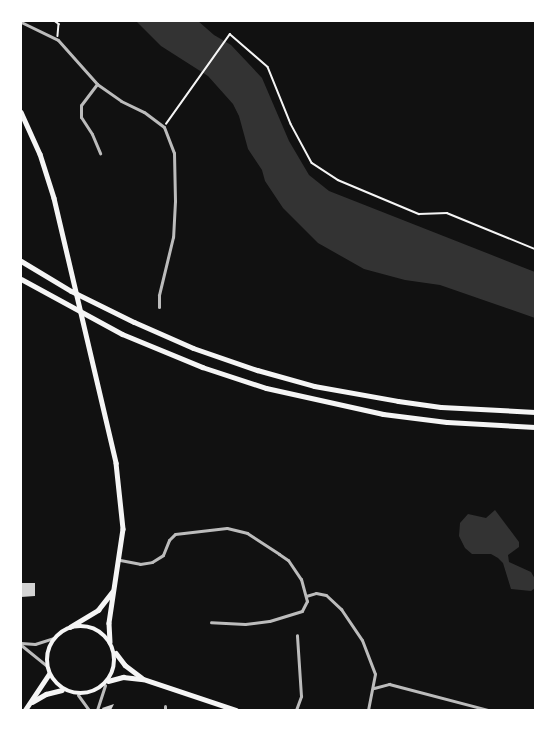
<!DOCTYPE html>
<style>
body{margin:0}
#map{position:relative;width:556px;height:731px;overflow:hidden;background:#111;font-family:Raleway,sans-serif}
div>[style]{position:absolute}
.water>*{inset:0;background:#333}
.building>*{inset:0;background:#d3d3d3}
.path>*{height:1.5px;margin:-0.75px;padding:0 0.75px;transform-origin:0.75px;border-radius:0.75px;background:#f5f5f5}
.minor>*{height:3px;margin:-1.5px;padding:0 1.5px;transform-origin:1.5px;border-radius:1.5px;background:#bcbcbc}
.secondary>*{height:4.5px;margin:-2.25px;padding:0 2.25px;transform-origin:2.25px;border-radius:2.25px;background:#f5f5f5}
.primary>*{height:4.5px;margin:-2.25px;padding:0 2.25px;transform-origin:2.25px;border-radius:2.25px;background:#f5f5f5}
.primary>.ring{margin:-2.25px;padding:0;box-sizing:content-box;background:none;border:4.5px solid #f5f5f5;border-radius:50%}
.motorway>*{height:5px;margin:-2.5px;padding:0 2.5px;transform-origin:2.5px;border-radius:2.5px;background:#f5f5f5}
span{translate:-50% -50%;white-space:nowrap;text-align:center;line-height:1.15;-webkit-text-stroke:4.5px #fff;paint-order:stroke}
.frame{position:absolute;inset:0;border:22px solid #fff;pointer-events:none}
</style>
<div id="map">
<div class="water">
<i style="clip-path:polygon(136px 21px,198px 21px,214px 35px,231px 45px,262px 78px,289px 141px,309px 175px,329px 191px,535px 272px,535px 318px,440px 285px,405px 280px,364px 269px,318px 243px,283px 208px,265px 181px,262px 170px,248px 149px,239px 116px,233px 104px,208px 76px,161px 46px)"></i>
<i style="clip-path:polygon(495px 510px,519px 542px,519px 547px,508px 555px,509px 562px,531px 572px,535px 579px,535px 588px,531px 591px,511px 589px,503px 563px,498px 558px,491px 554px,472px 554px,465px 548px,459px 536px,460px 523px,468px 514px,486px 518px)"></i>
</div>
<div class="building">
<i style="clip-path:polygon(21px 583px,35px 583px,35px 596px,21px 597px)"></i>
<i style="clip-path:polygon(114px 704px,111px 710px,103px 710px,102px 708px)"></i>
</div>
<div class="path">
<i style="left:55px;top:21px;width:5px;rotate:37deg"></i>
<i style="left:59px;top:24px;width:12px;rotate:95deg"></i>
<i style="left:166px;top:124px;width:110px;rotate:-54.6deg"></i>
<i style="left:230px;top:34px;width:50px;rotate:41deg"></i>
<i style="left:268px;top:67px;width:61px;rotate:68deg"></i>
<i style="left:291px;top:124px;width:44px;rotate:61.7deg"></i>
<i style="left:312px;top:163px;width:31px;rotate:33deg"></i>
<i style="left:338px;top:180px;width:88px;rotate:22.8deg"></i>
<i style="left:419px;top:214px;width:28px;rotate:-2deg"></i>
<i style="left:447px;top:213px;width:95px;rotate:22.2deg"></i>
</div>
<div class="minor">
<i style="left:21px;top:22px;width:41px;rotate:25.9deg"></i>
<i style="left:58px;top:40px;width:59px;rotate:48.4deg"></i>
<i style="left:97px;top:84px;width:29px;rotate:35deg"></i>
<i style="left:121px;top:101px;width:25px;rotate:26deg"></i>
<i style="left:144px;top:112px;width:25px;rotate:37deg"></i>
<i style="left:164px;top:127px;width:28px;rotate:69deg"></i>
<i style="left:174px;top:153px;width:48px;rotate:88.8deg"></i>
<i style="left:175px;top:201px;width:36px;rotate:93deg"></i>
<i style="left:173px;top:237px;width:60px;rotate:103.6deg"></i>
<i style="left:159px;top:295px;width:12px;rotate:90deg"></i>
<i style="left:97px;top:84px;width:26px;rotate:127deg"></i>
<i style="left:81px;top:105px;width:12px;rotate:90deg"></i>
<i style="left:81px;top:117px;width:20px;rotate:57deg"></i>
<i style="left:92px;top:134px;width:21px;rotate:67deg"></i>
<i style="left:120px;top:560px;width:20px;rotate:11deg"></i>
<i style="left:140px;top:564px;width:12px;rotate:-9deg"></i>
<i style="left:152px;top:562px;width:13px;rotate:-32deg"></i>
<i style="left:163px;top:555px;width:16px;rotate:-68deg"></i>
<i style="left:169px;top:540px;width:8px;rotate:-45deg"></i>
<i style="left:175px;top:534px;width:52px;rotate:-6.6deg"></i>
<i style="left:227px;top:528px;width:21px;rotate:14deg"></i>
<i style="left:247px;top:533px;width:38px;rotate:33deg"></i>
<i style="left:279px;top:554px;width:11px;rotate:34deg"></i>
<i style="left:288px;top:560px;width:23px;rotate:56deg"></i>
<i style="left:301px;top:579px;width:23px;rotate:75deg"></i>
<i style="left:307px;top:601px;width:11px;rotate:117deg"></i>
<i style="left:302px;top:611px;width:34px;rotate:163deg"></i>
<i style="left:269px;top:621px;width:24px;rotate:173deg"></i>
<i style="left:245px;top:624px;width:34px;rotate:-177deg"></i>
<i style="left:306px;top:596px;width:10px;rotate:-17deg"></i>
<i style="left:316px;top:593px;width:10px;rotate:11deg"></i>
<i style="left:326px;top:595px;width:21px;rotate:43deg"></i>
<i style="left:341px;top:609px;width:37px;rotate:56deg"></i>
<i style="left:362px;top:640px;width:36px;rotate:69deg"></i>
<i style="left:375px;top:674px;width:37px;rotate:101deg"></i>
<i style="left:21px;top:643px;width:14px;rotate:4deg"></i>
<i style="left:35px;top:644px;width:20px;rotate:-18deg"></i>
<i style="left:21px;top:645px;width:32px;rotate:39deg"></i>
<i style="left:374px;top:688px;width:16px;rotate:-15deg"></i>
<i style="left:389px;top:684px;width:102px;rotate:14.7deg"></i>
<i style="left:78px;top:695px;width:19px;rotate:54deg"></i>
<i style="left:97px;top:710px;width:26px;rotate:-72deg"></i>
<i style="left:165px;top:710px;width:4px;rotate:-90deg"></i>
<i style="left:296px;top:710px;width:15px;rotate:-70deg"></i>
<i style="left:301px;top:696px;width:61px;rotate:-93.8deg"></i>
</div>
<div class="secondary">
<i style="left:21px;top:112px;width:46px;rotate:65.7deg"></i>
<i style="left:40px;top:154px;width:46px;rotate:72.3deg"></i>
<i style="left:54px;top:198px;width:272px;rotate:76.8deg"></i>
<i style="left:116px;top:463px;width:66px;rotate:83.9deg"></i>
<i style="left:123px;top:529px;width:95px;rotate:98.5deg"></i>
<i style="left:109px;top:623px;width:19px;rotate:87deg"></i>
<i style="left:70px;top:627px;width:33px;rotate:-31deg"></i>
<i style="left:98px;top:610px;width:23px;rotate:-52deg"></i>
</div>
<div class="primary">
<i class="ring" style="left:47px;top:626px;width:63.5px;height:63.5px"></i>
<i style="left:116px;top:653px;width:15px;rotate:53deg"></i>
<i style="left:125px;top:665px;width:21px;rotate:37deg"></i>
<i style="left:108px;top:681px;width:16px;rotate:-15deg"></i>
<i style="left:123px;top:677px;width:20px;rotate:6deg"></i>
<i style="left:143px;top:679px;width:98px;rotate:18.4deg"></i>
<i style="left:32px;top:702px;width:16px;rotate:-30deg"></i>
<i style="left:46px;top:694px;width:16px;rotate:-14deg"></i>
<i style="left:25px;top:710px;width:43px;rotate:-56.3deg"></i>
</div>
<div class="motorway">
<i style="left:21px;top:261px;width:58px;rotate:31deg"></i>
<i style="left:71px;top:291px;width:70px;rotate:26.2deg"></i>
<i style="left:134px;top:322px;width:64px;rotate:23.8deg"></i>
<i style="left:193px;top:348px;width:68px;rotate:19deg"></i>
<i style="left:257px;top:370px;width:59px;rotate:15.7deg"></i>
<i style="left:314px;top:386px;width:85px;rotate:10.1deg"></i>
<i style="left:398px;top:401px;width:43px;rotate:7.9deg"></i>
<i style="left:441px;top:407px;width:94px;rotate:3deg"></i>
<i style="left:21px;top:279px;width:115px;rotate:28.6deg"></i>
<i style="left:122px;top:334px;width:87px;rotate:22.4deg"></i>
<i style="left:202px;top:367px;width:67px;rotate:18.2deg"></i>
<i style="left:266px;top:388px;width:120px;rotate:12.5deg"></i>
<i style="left:383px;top:414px;width:64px;rotate:7.1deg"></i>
<i style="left:447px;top:422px;width:88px;rotate:3.3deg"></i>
</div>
<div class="frame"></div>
</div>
